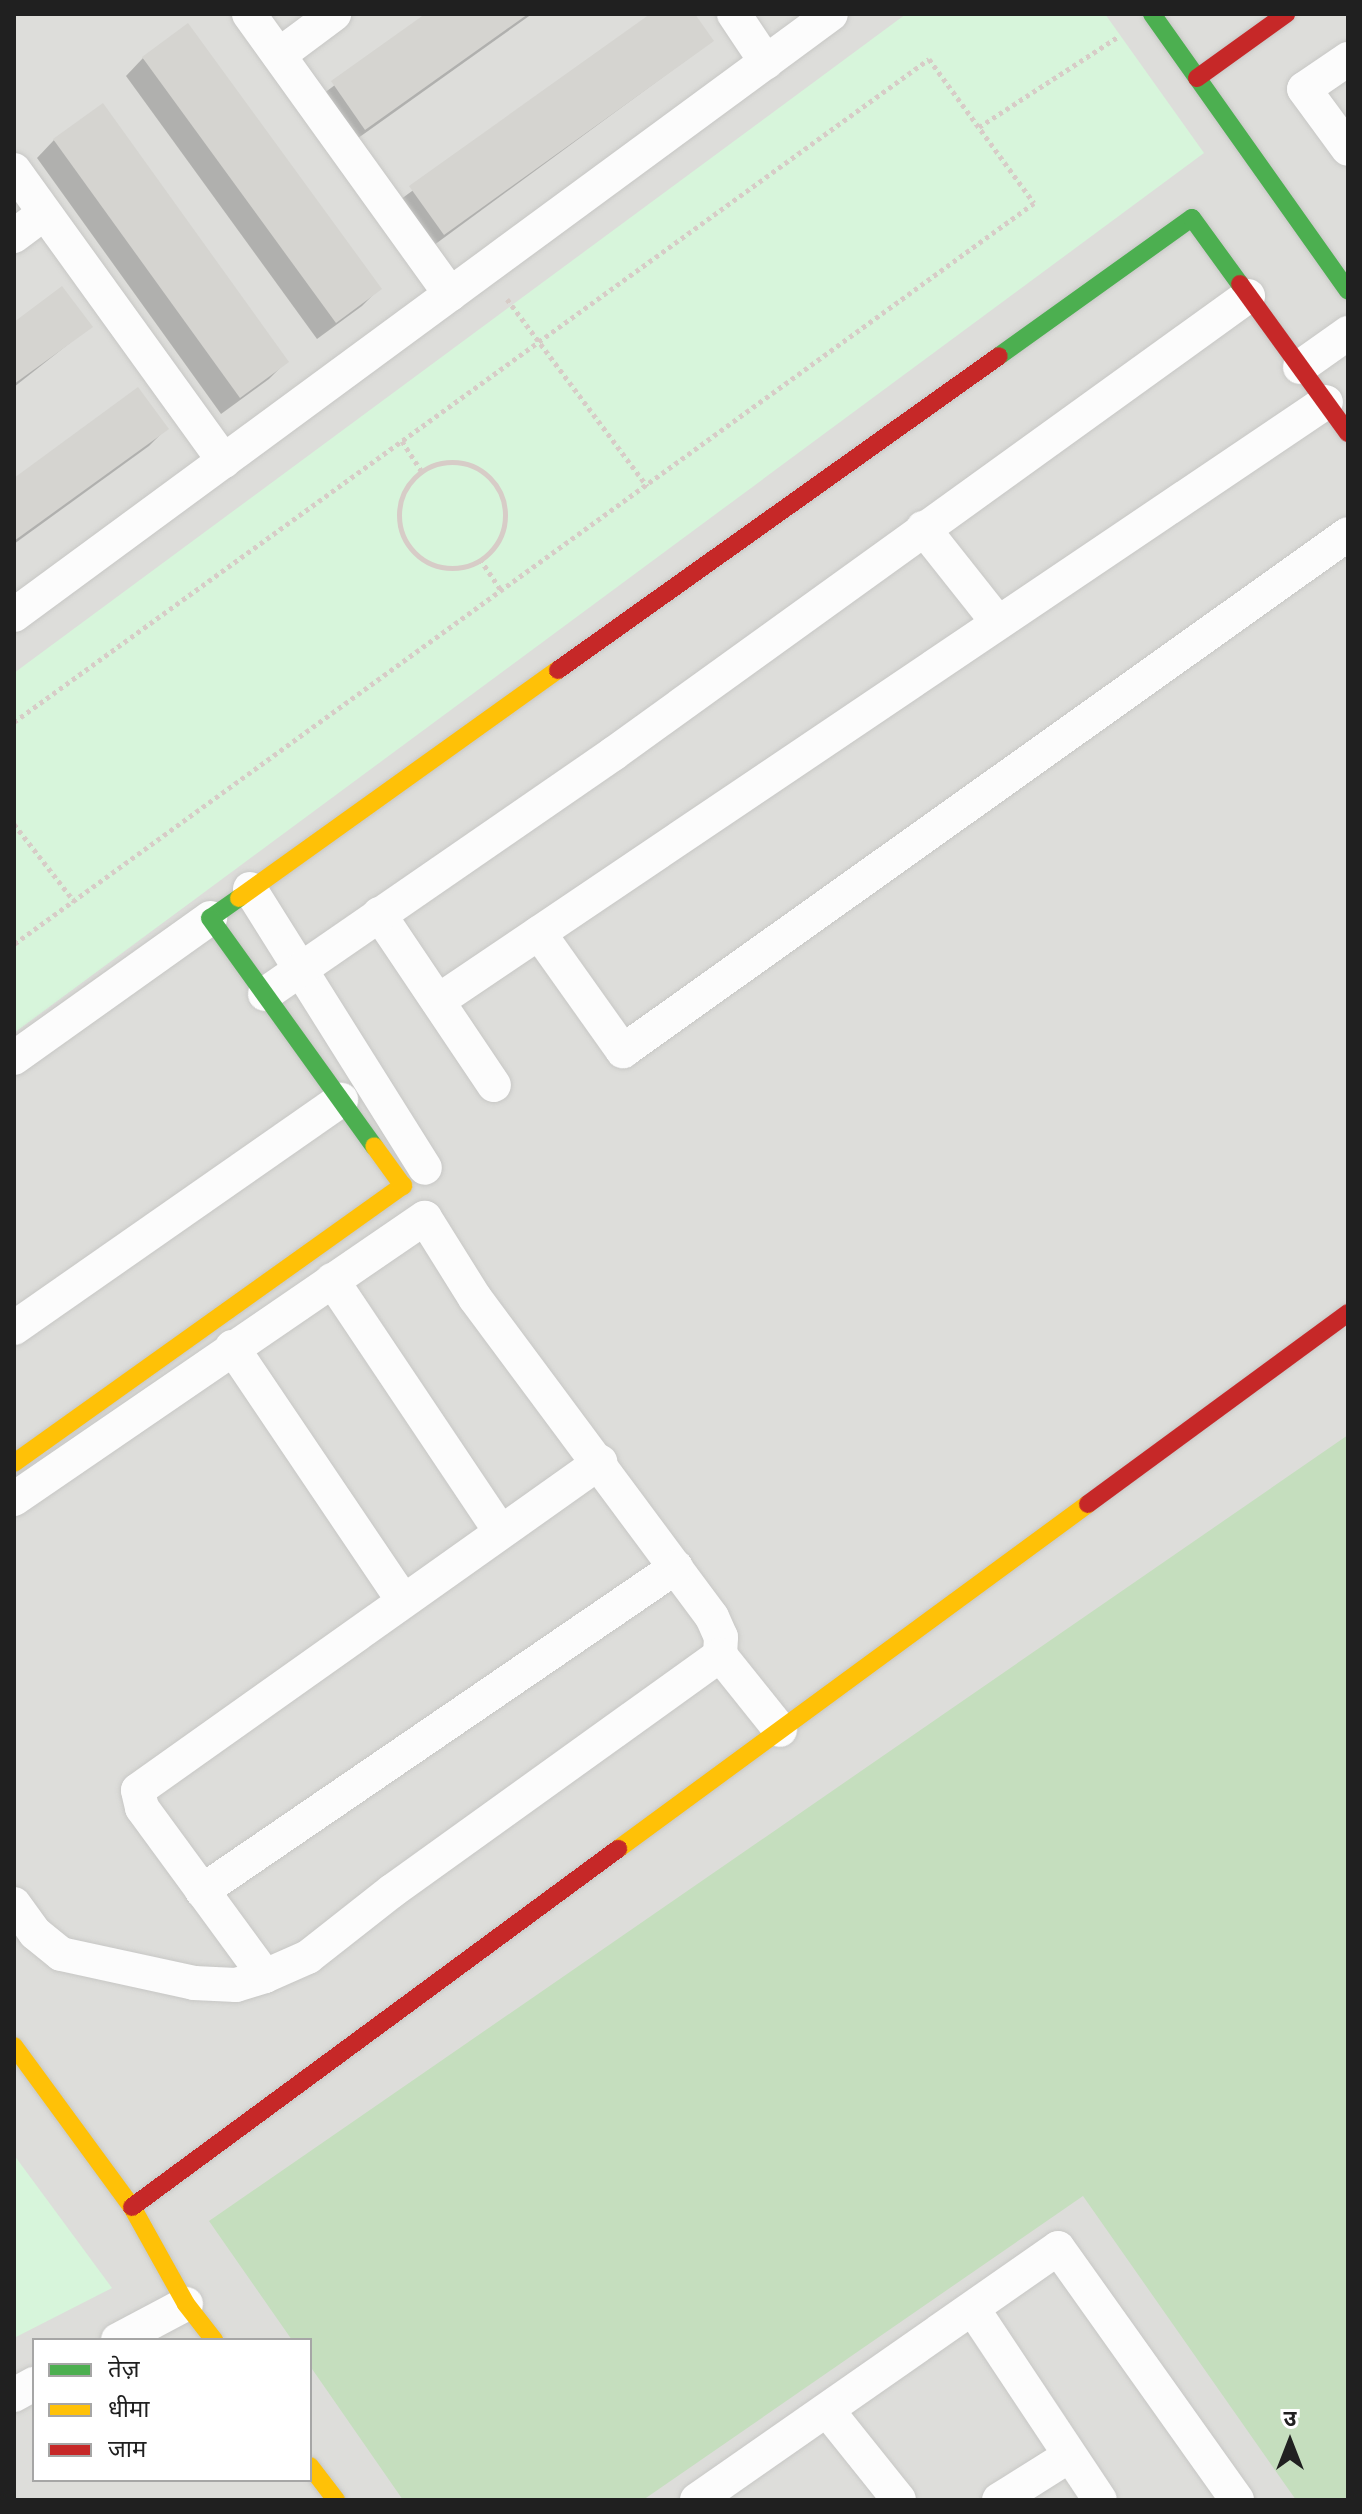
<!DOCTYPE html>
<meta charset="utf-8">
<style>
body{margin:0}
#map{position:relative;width:1362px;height:2514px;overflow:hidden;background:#eeeee9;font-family:"Public Sans","Noto Sans Devanagari",sans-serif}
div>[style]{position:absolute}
.residential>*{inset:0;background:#ddddda}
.forest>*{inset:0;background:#c5debe}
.park>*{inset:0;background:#d7f5db}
.shadow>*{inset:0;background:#0003}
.building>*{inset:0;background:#d5d4d0}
.path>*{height:5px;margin-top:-2.5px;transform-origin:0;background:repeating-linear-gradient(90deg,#d7ccc7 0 4px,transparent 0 8px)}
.path>.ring{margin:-2.5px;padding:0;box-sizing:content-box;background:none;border:5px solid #d7ccc7;border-radius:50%}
.roads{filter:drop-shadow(0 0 2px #c7c7c5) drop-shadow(0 0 2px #c7c7c5)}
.street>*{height:34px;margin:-17px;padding:0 17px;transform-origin:17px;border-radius:17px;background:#fcfcfc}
.fast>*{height:18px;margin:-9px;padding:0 9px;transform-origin:9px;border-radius:9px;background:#4caf50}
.slow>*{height:18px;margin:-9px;padding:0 9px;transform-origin:9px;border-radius:9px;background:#ffc107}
.jam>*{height:18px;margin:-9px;padding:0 9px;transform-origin:9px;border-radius:9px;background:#c62828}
span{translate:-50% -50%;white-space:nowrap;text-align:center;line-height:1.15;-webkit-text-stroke:6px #fff;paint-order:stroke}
.frame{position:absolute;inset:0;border:16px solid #202020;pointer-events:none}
.legend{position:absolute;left:32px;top:2338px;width:280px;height:144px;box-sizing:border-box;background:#fff;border:2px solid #a6a6a6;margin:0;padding:10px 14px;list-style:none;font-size:24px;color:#202020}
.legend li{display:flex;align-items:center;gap:16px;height:40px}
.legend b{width:40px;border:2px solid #a6a6a6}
.north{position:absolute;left:1250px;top:2402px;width:80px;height:80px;-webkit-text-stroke:6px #fff;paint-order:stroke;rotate:0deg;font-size:22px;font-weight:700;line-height:32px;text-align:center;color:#202020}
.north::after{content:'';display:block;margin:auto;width:28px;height:36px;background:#202020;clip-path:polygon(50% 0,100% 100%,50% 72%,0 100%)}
</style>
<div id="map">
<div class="residential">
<i style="clip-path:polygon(evenodd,14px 14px,1348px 14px,1348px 2500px,14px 2500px,14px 14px,34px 2340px,310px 2340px,310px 2480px,34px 2480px,34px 2340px)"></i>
</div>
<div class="forest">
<i style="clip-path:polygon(1348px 1435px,1348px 2500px,1296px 2500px,1083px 2196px,643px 2500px,403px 2500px,310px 2366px,310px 2340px,292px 2340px,209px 2221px)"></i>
</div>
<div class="park">
<i style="clip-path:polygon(906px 14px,1105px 14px,1204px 153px,14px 1033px,14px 673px)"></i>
<i style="clip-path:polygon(14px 2155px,112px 2288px,14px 2338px)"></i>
</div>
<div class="shadow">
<i style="clip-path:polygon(429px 14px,532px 14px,347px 146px,315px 100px)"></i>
<i style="clip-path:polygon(653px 14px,692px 14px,712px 41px,426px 251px,393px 205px)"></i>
<i style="clip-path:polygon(143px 58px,379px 289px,362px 306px,317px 339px,126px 76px)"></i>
<i style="clip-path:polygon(54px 140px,286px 362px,269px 379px,221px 414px,37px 158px)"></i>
<i style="clip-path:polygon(14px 324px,90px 327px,14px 387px)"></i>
<i style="clip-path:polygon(166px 429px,149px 446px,14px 544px,14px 480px)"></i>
</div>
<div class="building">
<i style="clip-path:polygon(425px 14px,528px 14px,365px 130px,331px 81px)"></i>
<i style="clip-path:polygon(650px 14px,695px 14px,714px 41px,444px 235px,409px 186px)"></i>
<i style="clip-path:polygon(188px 23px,382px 289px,336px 323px,142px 57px)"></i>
<i style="clip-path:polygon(103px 103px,289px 362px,240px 398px,53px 139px)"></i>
<i style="clip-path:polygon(62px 286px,93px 327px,14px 384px,14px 322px)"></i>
<i style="clip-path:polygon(138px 387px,169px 429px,14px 541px,14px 478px)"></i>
</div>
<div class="path">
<i style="left:979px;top:127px;width:167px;rotate:-33deg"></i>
<i style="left:507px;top:299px;width:234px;rotate:53.2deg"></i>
<i style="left:402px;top:441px;width:37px;rotate:57deg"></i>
<i class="ring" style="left:399px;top:462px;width:101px;height:101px"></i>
<i style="left:480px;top:559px;width:40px;rotate:56deg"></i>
<i style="left:14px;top:722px;width:1130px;rotate:-35.93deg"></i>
<i style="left:929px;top:59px;width:178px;rotate:53.9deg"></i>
<i style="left:1034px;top:203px;width:1261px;rotate:144deg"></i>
<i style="left:14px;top:824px;width:98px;rotate:52.1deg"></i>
</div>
<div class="roads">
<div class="street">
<i style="left:249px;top:14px;width:345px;rotate:54.3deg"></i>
<i style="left:734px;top:14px;width:58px;rotate:56.3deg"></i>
<i style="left:279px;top:55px;width:69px;rotate:-36.7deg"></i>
<i style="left:1348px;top:59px;width:53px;rotate:145.7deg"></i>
<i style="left:1304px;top:89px;width:74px;rotate:53.7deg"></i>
<i style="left:14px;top:170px;width:359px;rotate:54.2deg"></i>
<i style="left:14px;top:236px;width:38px;rotate:-37deg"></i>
<i style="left:1300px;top:367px;width:59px;rotate:-35.3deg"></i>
<i style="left:923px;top:528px;width:117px;rotate:51.6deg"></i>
<i style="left:14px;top:615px;width:1014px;rotate:-36.34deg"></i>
<i style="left:250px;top:889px;width:329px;rotate:57.9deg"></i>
<i style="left:379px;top:914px;width:206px;rotate:56.1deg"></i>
<i style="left:539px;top:933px;width:145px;rotate:54.6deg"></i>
<i style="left:623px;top:1051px;width:890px;rotate:-35.49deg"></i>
<i style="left:265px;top:994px;width:423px;rotate:-34.6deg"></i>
<i style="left:613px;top:754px;width:783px;rotate:-35.8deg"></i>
<i style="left:438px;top:1001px;width:1071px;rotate:-34deg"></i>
<i style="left:14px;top:1058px;width:241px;rotate:-35.5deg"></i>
<i style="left:332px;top:1280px;width:303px;rotate:56.2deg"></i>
<i style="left:14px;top:1328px;width:399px;rotate:-34.9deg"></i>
<i style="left:232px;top:1347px;width:304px;rotate:56deg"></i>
<i style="left:14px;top:1499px;width:498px;rotate:-34.4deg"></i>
<i style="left:425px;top:1218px;width:94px;rotate:58deg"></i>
<i style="left:475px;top:1298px;width:397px;rotate:53.4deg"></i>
<i style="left:712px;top:1617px;width:22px;rotate:66deg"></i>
<i style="left:721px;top:1637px;width:18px;rotate:93deg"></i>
<i style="left:720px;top:1655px;width:96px;rotate:51.3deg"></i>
<i style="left:202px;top:1891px;width:574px;rotate:-34.35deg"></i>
<i style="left:14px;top:1904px;width:36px;rotate:54deg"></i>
<i style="left:35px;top:1933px;width:33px;rotate:39deg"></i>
<i style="left:61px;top:1954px;width:136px;rotate:12.3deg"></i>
<i style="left:194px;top:1983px;width:42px;rotate:2.7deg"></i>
<i style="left:236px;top:1985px;width:30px;rotate:-17deg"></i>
<i style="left:265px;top:1976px;width:47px;rotate:-23.8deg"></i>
<i style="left:308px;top:1957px;width:107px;rotate:-38.2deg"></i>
<i style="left:392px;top:1891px;width:404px;rotate:-35.7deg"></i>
<i style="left:265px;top:1976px;width:208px;rotate:-126.2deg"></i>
<i style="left:142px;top:1808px;width:18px;rotate:-103deg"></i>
<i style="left:138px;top:1790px;width:567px;rotate:-35.37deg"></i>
<i style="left:973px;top:2309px;width:229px;rotate:56.4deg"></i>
<i style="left:118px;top:2340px;width:77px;rotate:-27.9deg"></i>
<i style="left:14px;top:2395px;width:23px;rotate:-29deg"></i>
<i style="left:827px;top:2410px;width:115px;rotate:51.3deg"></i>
<i style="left:697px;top:2500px;width:440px;rotate:-34.9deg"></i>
<i style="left:1058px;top:2248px;width:309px;rotate:54.6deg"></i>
<i style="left:999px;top:2500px;width:83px;rotate:-32.2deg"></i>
</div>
<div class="fast">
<i style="left:1152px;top:14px;width:339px;rotate:54.7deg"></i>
<i style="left:999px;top:356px;width:237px;rotate:-35.6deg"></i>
<i style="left:1192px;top:218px;width:82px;rotate:54deg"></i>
<i style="left:239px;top:898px;width:35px;rotate:145deg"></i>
<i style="left:210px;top:918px;width:281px;rotate:54.3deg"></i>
</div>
<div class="slow">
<i style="left:239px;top:898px;width:392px;rotate:-35.6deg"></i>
<i style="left:14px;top:1463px;width:478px;rotate:-35.5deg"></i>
<i style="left:403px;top:1186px;width:49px;rotate:-125.9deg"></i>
<i style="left:618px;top:1849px;width:583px;rotate:-36.28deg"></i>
<i style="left:14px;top:2046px;width:200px;rotate:53.8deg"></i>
<i style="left:132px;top:2207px;width:111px;rotate:60.9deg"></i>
<i style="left:186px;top:2304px;width:46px;rotate:52.1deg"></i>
<i style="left:310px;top:2466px;width:43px;rotate:52.6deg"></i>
</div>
<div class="jam">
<i style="left:1197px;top:78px;width:110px;rotate:-35.7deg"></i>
<i style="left:1240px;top:284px;width:184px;rotate:54.1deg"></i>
<i style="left:558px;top:670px;width:541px;rotate:-35.45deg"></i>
<i style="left:1088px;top:1504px;width:323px;rotate:-36.3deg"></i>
<i style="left:132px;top:2207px;width:604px;rotate:-36.38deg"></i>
</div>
</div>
<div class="frame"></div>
<ul class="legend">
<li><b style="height:10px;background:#4caf50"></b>तेज़</li>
<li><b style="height:10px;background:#ffc107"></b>धीमा</li>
<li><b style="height:10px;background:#c62828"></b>जाम</li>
</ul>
<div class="north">उ</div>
</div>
